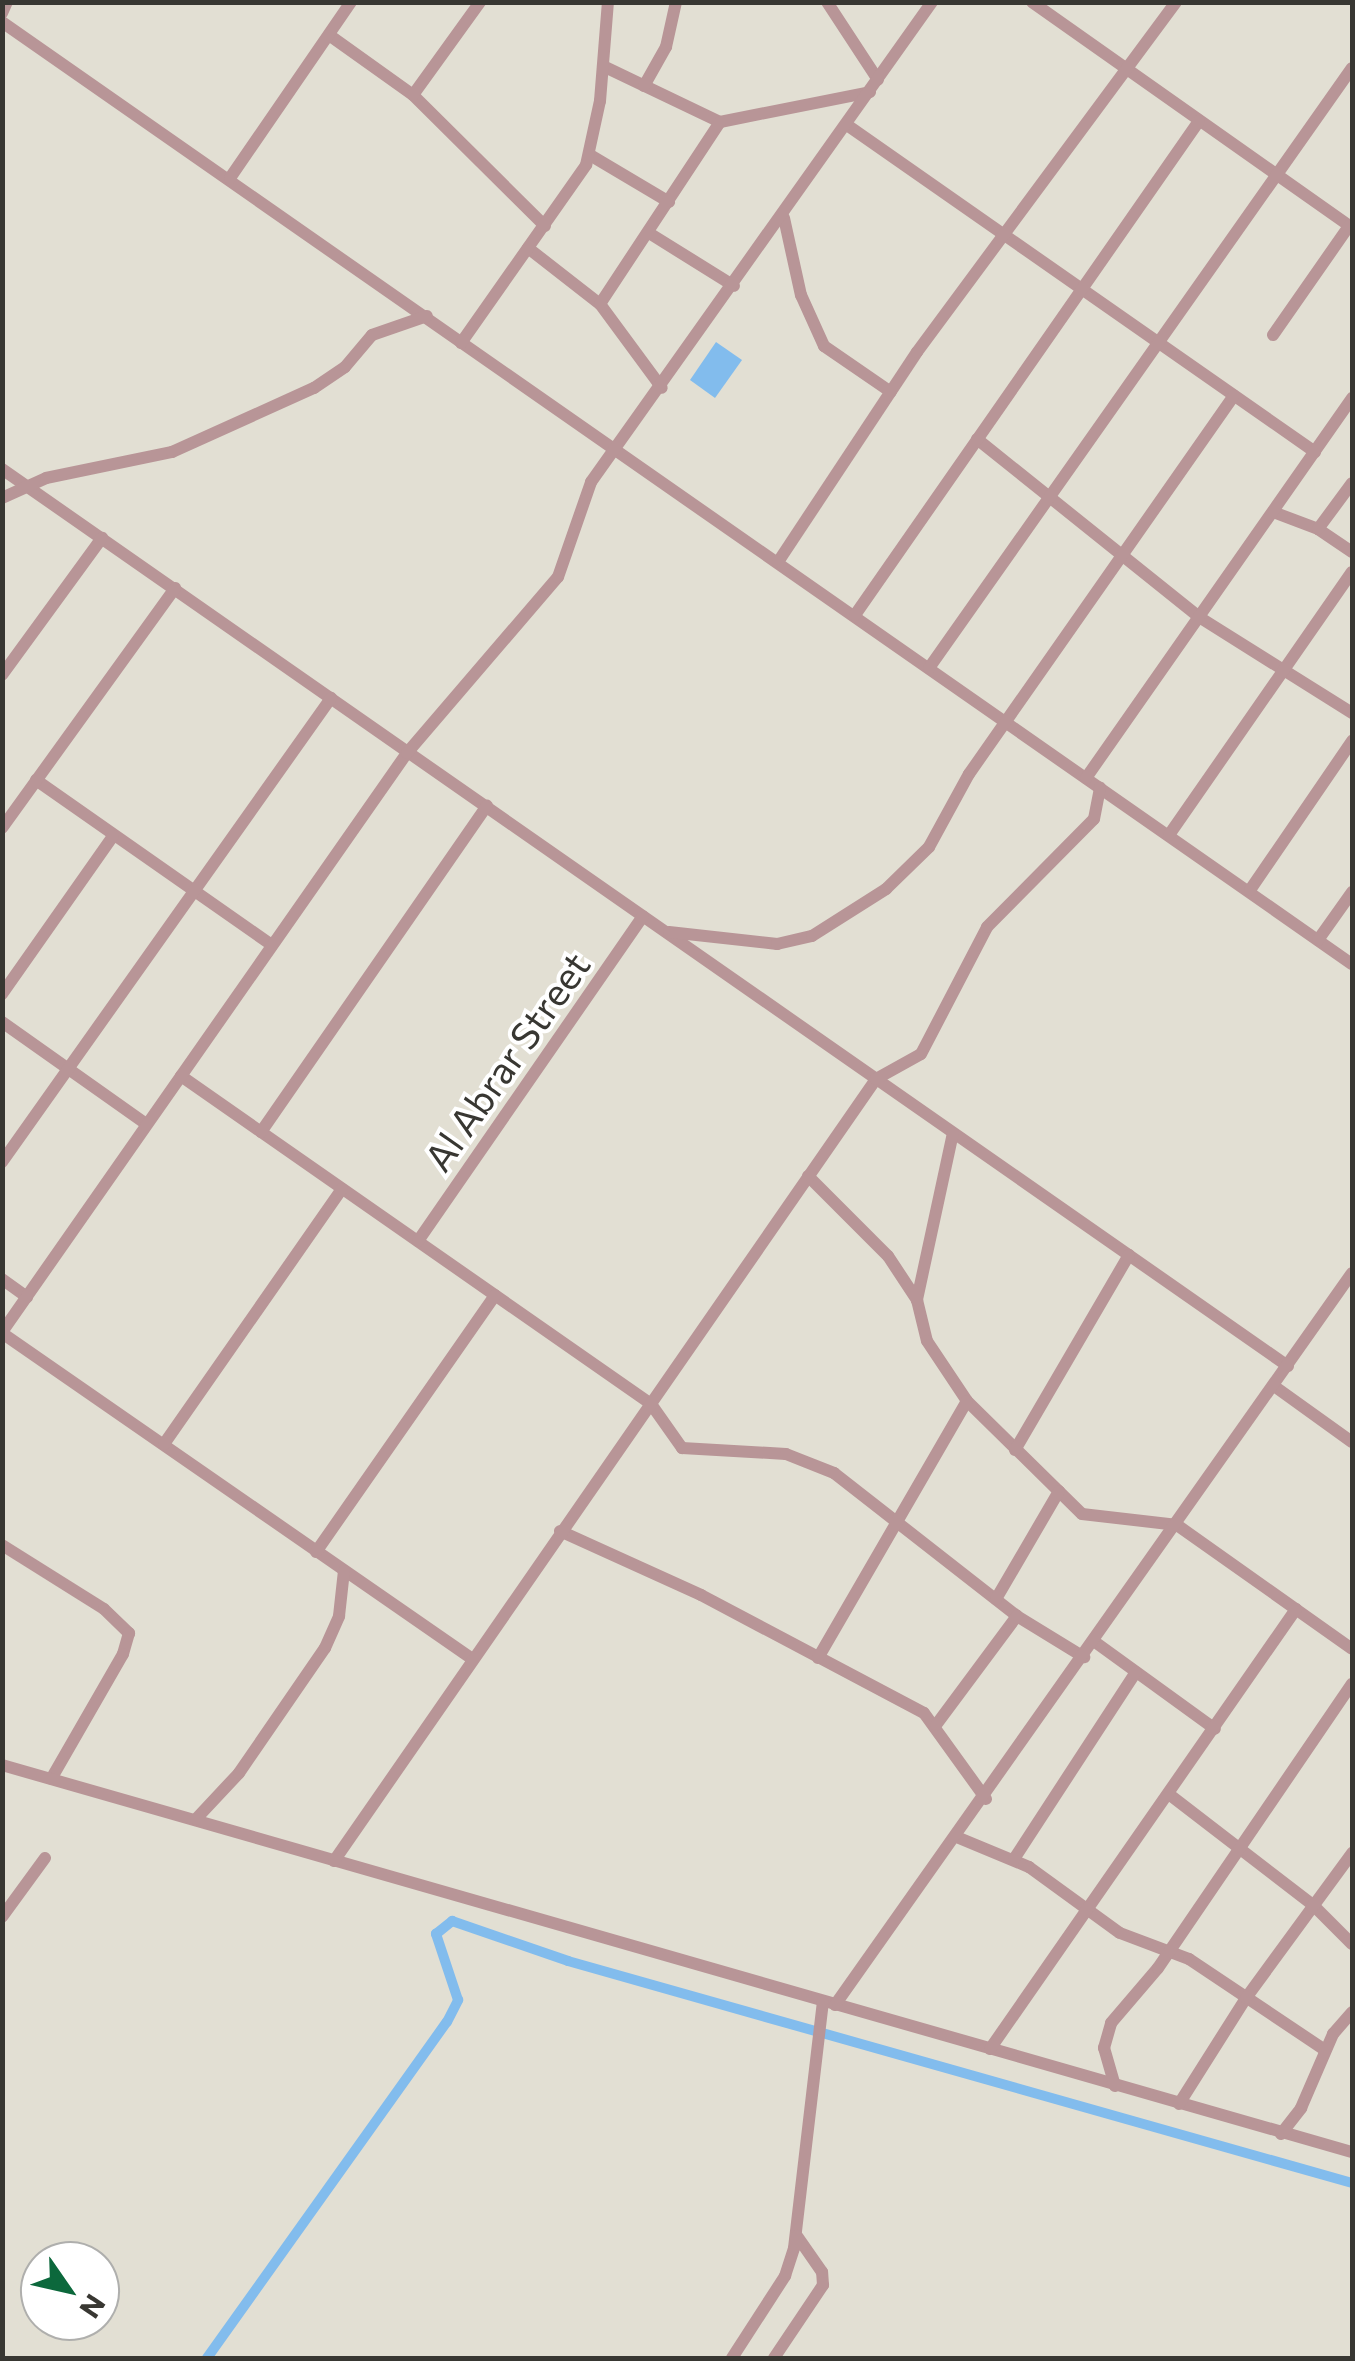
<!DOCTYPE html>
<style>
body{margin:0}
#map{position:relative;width:1355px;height:2361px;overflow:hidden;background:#e2dfd3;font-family:Commissioner,sans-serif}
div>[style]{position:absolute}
.water>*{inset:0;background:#82bced}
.canal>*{height:10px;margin:-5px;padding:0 5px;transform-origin:5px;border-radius:5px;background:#82bced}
.minor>*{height:12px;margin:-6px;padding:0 6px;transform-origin:6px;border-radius:6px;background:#b89597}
span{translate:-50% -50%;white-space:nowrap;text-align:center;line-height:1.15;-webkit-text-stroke:8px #fff;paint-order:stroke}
.street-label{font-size:38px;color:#383732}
.frame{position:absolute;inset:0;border:5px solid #383732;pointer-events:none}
.north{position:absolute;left:20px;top:2241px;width:100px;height:100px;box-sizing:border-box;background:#fff;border:2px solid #afafad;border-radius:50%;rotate:124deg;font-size:28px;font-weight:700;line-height:40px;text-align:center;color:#383732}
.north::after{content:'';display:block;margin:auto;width:35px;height:45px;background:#0c683c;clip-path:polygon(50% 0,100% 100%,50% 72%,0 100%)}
</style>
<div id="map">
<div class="water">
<i style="clip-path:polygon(716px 342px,742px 360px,715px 398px,690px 380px)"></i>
</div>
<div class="canal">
<i style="left:207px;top:2358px;width:413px;rotate:-54.5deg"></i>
<i style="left:447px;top:2022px;width:25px;rotate:-63deg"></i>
<i style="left:458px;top:2000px;width:70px;rotate:-108.4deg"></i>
<i style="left:436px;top:1934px;width:21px;rotate:-39deg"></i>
<i style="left:452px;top:1921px;width:123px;rotate:19deg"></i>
<i style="left:568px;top:1961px;width:815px;rotate:15.81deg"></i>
</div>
<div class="minor">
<i style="left:827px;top:2px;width:93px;rotate:56.8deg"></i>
<i style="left:1032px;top:2px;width:392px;rotate:35.2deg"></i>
<i style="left:2px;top:13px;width:12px;rotate:-66deg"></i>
<i style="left:2px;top:22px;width:1646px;rotate:34.91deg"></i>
<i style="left:329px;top:35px;width:103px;rotate:35.5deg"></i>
<i style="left:413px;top:95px;width:186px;rotate:44.8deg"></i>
<i style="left:603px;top:66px;width:130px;rotate:25.6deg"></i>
<i style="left:720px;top:122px;width:153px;rotate:-11.3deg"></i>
<i style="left:644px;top:86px;width:45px;rotate:-60.6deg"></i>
<i style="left:666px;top:47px;width:46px;rotate:-77.5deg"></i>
<i style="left:413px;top:95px;width:115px;rotate:-54.2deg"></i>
<i style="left:847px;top:125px;width:571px;rotate:34.94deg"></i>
<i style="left:590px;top:155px;width:92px;rotate:30.7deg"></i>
<i style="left:230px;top:178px;width:214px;rotate:-55.5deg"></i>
<i style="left:784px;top:218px;width:79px;rotate:77.6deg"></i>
<i style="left:801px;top:295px;width:56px;rotate:65.7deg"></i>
<i style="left:824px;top:346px;width:81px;rotate:34.5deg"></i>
<i style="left:649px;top:233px;width:100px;rotate:31.9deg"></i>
<i style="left:528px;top:248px;width:91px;rotate:37.9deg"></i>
<i style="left:600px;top:304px;width:104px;rotate:53.6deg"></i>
<i style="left:600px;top:304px;width:218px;rotate:-56.6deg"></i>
<i style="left:1273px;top:335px;width:133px;rotate:-55.1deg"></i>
<i style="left:461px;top:343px;width:218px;rotate:-54.9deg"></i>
<i style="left:586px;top:165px;width:66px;rotate:-77.7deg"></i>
<i style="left:600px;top:101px;width:99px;rotate:-85.4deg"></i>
<i style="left:977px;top:439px;width:285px;rotate:38.7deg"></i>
<i style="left:1199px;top:617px;width:181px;rotate:32.1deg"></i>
<i style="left:2px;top:469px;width:1568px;rotate:34.9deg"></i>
<i style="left:2px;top:498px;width:48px;rotate:-24.4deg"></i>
<i style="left:46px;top:478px;width:129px;rotate:-11.7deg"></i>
<i style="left:172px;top:452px;width:156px;rotate:-24.3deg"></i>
<i style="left:314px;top:388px;width:37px;rotate:-34deg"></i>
<i style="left:345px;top:367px;width:42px;rotate:-49.8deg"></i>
<i style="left:372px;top:335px;width:58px;rotate:-19.1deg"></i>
<i style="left:1273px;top:512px;width:48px;rotate:20.7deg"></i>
<i style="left:1318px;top:529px;width:41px;rotate:34.1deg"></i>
<i style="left:1318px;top:529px;width:57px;rotate:-53.5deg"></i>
<i style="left:778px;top:562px;width:252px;rotate:-56.5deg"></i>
<i style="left:917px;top:352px;width:435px;rotate:-53.5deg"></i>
<i style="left:855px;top:615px;width:602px;rotate:-55.15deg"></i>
<i style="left:929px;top:668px;width:734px;rotate:-54.82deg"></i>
<i style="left:2px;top:675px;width:170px;rotate:-53.9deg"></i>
<i style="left:1086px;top:778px;width:464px;rotate:-55deg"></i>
<i style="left:36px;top:780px;width:288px;rotate:35deg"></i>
<i style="left:2px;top:828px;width:296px;rotate:-54.2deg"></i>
<i style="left:1169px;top:835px;width:320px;rotate:-55.2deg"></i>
<i style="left:1250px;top:890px;width:181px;rotate:-55.6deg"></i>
<i style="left:669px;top:932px;width:109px;rotate:6.3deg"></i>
<i style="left:777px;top:944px;width:36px;rotate:-13deg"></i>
<i style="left:812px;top:936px;width:88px;rotate:-32.4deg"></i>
<i style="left:886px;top:889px;width:60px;rotate:-44.3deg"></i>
<i style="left:929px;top:847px;width:83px;rotate:-61.3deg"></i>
<i style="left:969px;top:774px;width:462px;rotate:-55deg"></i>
<i style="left:1318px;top:940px;width:59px;rotate:-54.7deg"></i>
<i style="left:2px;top:994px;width:193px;rotate:-54.9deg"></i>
<i style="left:2px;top:1022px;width:176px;rotate:35.3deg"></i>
<i style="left:181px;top:1076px;width:573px;rotate:34.91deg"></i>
<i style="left:651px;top:1404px;width:54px;rotate:54.8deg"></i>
<i style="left:682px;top:1448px;width:104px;rotate:3.3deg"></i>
<i style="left:786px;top:1454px;width:52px;rotate:21.6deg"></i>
<i style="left:834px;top:1473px;width:232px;rotate:38deg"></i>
<i style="left:1017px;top:1616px;width:79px;rotate:31.5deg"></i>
<i style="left:261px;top:1132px;width:397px;rotate:-55.3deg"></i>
<i style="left:953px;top:1133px;width:171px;rotate:102.2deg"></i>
<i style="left:917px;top:1300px;width:42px;rotate:76.3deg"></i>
<i style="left:927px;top:1341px;width:72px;rotate:56.3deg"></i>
<i style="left:967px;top:1401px;width:161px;rotate:44.5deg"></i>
<i style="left:1082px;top:1514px;width:96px;rotate:6.6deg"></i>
<i style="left:1177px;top:1525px;width:214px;rotate:35.3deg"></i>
<i style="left:2px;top:1162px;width:569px;rotate:-54.66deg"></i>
<i style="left:808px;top:1176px;width:113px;rotate:45deg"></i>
<i style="left:888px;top:1256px;width:53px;rotate:56.6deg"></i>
<i style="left:418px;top:1241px;width:395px;rotate:-55.3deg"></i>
<i style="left:2px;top:1279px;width:31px;rotate:36deg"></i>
<i style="left:2px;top:1332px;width:707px;rotate:-55.03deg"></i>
<i style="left:407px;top:753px;width:232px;rotate:-49.4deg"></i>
<i style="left:558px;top:577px;width:101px;rotate:-70.8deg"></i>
<i style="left:591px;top:482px;width:589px;rotate:-54.61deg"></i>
<i style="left:2px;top:1333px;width:571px;rotate:34.72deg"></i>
<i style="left:1274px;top:1386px;width:96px;rotate:35.7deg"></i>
<i style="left:164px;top:1444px;width:311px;rotate:-55.1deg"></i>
<i style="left:1015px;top:1450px;width:226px;rotate:-59.7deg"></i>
<i style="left:560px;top:1531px;width:155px;rotate:24.4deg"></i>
<i style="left:701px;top:1595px;width:252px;rotate:27.9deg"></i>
<i style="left:924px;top:1713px;width:106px;rotate:54.2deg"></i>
<i style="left:2px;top:1545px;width:120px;rotate:32.1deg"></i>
<i style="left:104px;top:1609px;width:35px;rotate:44deg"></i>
<i style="left:129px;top:1633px;width:22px;rotate:106deg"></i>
<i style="left:123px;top:1654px;width:144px;rotate:119.9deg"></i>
<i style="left:316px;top:1552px;width:313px;rotate:-55.1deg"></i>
<i style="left:996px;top:1599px;width:125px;rotate:-59.7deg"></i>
<i style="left:1095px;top:1642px;width:148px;rotate:35.9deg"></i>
<i style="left:818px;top:1658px;width:297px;rotate:-59.9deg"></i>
<i style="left:936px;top:1725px;width:136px;rotate:-53.4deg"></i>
<i style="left:2px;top:1765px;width:1404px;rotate:16deg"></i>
<i style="left:1170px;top:1795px;width:180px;rotate:37.6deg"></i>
<i style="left:1313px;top:1905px;width:55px;rotate:45deg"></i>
<i style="left:196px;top:1819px;width:63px;rotate:-46.9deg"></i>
<i style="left:239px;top:1773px;width:152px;rotate:-55.5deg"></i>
<i style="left:325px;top:1648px;width:35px;rotate:-66deg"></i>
<i style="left:339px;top:1616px;width:45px;rotate:-83.7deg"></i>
<i style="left:959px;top:1838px;width:76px;rotate:22.5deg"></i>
<i style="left:1029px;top:1867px;width:112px;rotate:36deg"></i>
<i style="left:1120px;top:1933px;width:74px;rotate:20.6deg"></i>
<i style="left:1189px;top:1959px;width:164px;rotate:33.8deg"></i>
<i style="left:1014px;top:1859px;width:223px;rotate:-56.9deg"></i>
<i style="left:334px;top:1861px;width:951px;rotate:-55.27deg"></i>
<i style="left:876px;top:1079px;width:51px;rotate:-29.1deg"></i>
<i style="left:921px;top:1054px;width:143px;rotate:-62.5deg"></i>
<i style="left:987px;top:927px;width:152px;rotate:-45.3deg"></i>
<i style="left:1094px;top:819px;width:32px;rotate:-79deg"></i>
<i style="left:2px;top:1917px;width:73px;rotate:-53.9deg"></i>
<i style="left:835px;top:2005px;width:896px;rotate:-54.77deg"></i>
<i style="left:990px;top:2049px;width:536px;rotate:-55.18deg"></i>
<i style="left:1115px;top:2086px;width:40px;rotate:-106deg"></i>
<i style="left:1104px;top:2048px;width:26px;rotate:-74deg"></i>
<i style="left:1111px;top:2023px;width:72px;rotate:-49.5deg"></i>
<i style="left:1158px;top:1968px;width:344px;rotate:-55.7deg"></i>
<i style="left:1179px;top:2104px;width:125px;rotate:-57.7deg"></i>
<i style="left:1246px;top:1998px;width:180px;rotate:-53.8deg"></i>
<i style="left:1281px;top:2134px;width:33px;rotate:-52deg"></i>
<i style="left:1301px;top:2108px;width:81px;rotate:-66.6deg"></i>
<i style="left:1333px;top:2034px;width:29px;rotate:-49deg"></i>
<i style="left:732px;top:2358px;width:98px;rotate:-57.1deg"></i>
<i style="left:785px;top:2276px;width:29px;rotate:-72deg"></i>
<i style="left:794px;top:2248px;width:248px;rotate:-83.3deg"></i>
<i style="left:774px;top:2358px;width:88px;rotate:-56.1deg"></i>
<i style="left:823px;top:2285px;width:13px;rotate:-94deg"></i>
<i style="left:822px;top:2272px;width:44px;rotate:-124.8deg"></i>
</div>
<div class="street-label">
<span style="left:506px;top:1061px;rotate:-55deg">Al Abrar Street</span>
</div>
<div class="frame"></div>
<div class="north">N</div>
</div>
